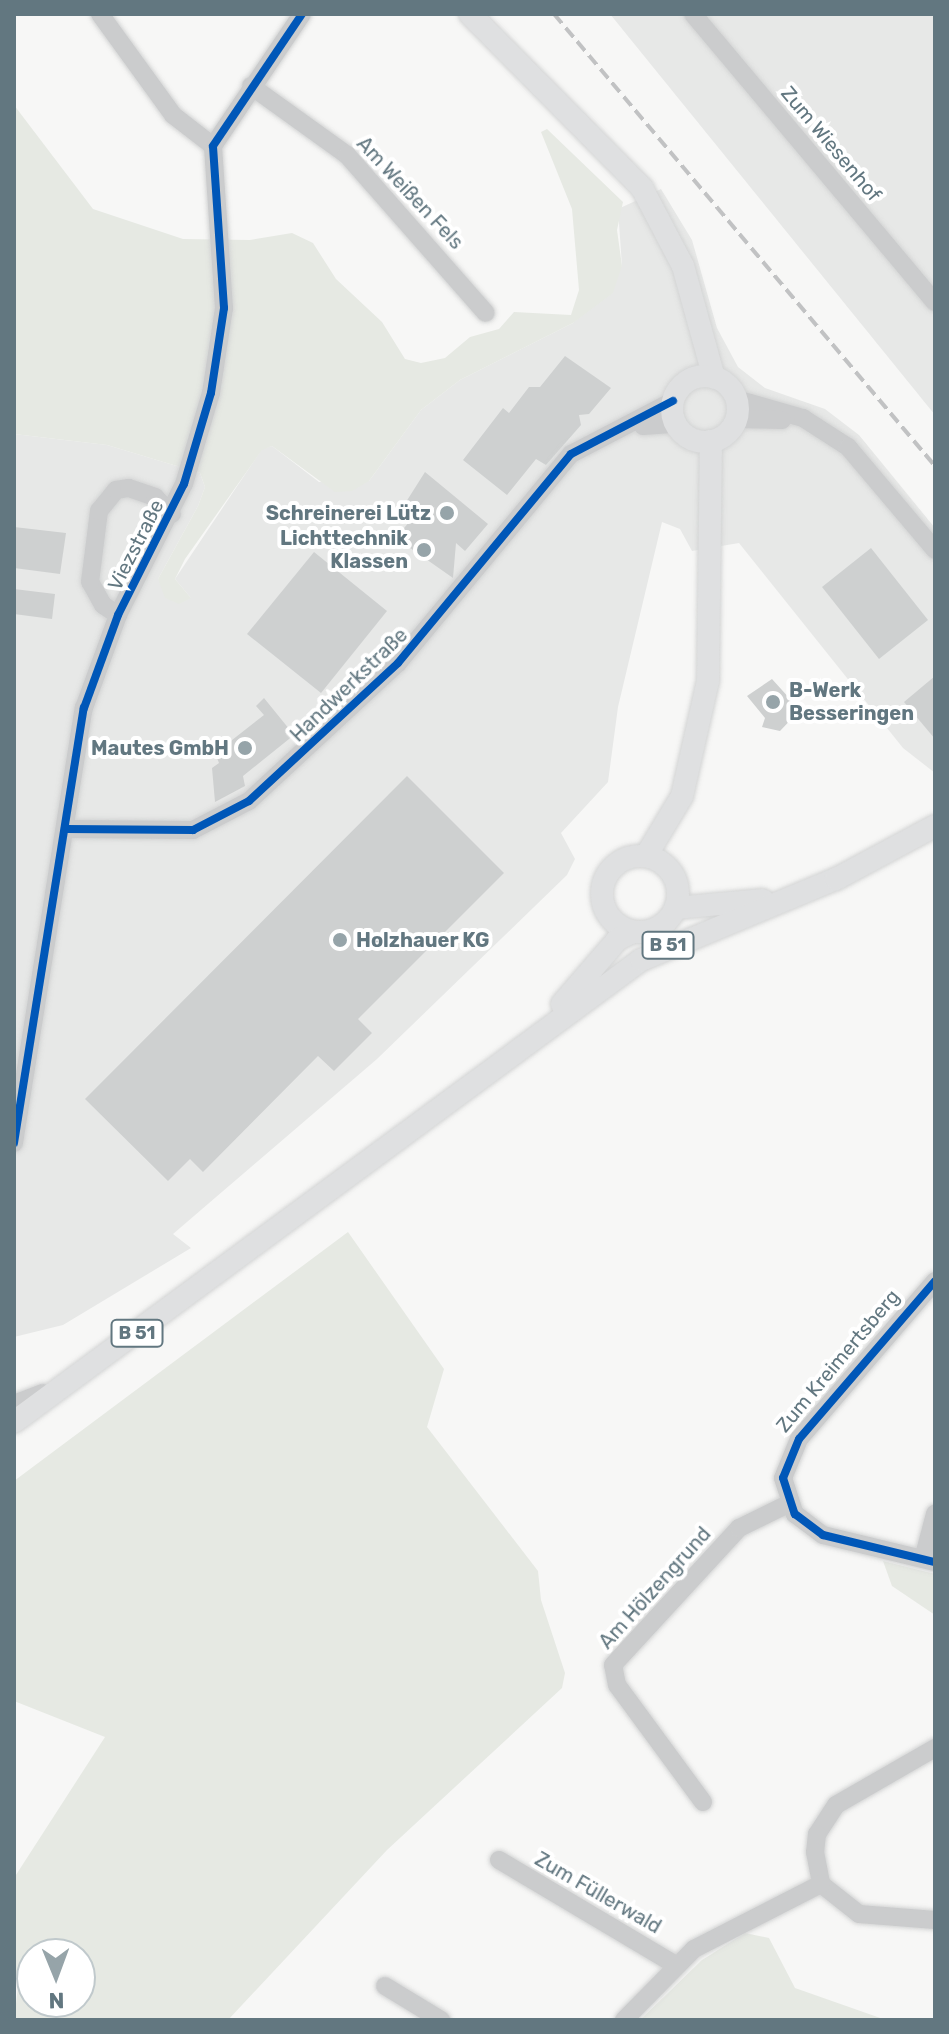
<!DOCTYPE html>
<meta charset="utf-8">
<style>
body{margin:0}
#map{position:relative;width:949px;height:2034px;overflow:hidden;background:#f7f7f6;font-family:Rubik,sans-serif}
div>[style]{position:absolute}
.built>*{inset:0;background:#e7e8e7}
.green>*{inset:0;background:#e6e9e3}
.building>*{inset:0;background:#ced0d0}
.roads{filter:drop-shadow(0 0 2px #d3d4d4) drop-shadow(0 0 2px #d3d4d4)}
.minor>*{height:18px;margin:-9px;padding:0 9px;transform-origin:9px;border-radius:9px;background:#cbcccd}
.major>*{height:22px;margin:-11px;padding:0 11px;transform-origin:11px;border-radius:11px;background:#dfe0e1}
.major>.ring{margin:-11px;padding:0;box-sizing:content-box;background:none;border:22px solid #dfe0e1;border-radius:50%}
.rail>*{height:4px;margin-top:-2px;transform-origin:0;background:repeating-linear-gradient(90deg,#c1c2c3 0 12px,transparent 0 18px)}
.cycleway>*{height:8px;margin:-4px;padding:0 4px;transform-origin:4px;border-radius:4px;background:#0057b8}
.dots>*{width:22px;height:22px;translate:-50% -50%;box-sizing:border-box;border:4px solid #fff;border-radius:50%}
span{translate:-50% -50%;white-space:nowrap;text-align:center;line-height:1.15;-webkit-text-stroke:8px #fff;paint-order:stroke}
.shield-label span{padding:2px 6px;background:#fff;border:2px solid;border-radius:6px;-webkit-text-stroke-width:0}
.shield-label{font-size:18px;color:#627780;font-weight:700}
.street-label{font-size:20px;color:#627780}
.poi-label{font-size:20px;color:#627780;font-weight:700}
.right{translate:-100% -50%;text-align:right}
.left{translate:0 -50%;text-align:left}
.frame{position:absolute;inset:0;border:16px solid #627780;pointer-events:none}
.north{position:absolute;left:16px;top:1938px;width:80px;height:80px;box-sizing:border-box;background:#fff;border:2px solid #c0c9cc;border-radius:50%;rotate:179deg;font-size:22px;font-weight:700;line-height:32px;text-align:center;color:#627780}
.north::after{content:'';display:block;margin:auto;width:28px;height:36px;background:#96a4a9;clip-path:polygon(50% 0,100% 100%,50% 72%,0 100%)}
</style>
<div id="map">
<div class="built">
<i style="clip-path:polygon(610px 14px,935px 14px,935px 415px)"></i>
<i style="clip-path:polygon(661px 189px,692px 240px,717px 328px,738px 367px,765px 388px,825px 409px,859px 435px,935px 528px,935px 773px,903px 748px,739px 543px,692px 551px,680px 529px,662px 522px,618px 707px,608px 782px,561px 833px,575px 859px,567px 875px,377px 1059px,173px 1234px,191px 1248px,63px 1325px,14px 1337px,14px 434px,107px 445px,200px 473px,205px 487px,198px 506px,158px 579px,191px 598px,175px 579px,262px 449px,272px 446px,319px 482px,369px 481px,421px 410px,460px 380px,573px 323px,622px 266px,618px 209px)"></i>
</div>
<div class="green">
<i style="clip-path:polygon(14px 105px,93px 209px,183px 239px,250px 240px,292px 233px,313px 243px,336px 279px,382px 322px,405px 359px,421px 363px,445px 358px,470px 337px,499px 329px,514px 312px,571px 315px,579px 290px,572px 209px,541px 132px,547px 129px,623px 202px,617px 230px,622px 266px,613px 293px,573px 323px,460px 380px,421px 410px,369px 481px,352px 491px,335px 492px,272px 446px,262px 450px,185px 559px,175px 579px,191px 598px,179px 604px,165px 598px,158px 579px,198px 506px,205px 487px,200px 473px,107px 445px,14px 434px)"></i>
<i style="clip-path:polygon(evenodd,348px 1232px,444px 1369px,427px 1427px,538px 1571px,541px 1600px,565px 1673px,562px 1688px,387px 1850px,228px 2020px,14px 2020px,19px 1978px,14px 1975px,14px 1878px,105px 1737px,14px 1701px,14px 1481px,348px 1232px,32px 1954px,80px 1954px,80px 2002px,32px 2002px,32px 1954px)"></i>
<i style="clip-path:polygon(883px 1561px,935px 1574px,935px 1615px,892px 1586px)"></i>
<i style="clip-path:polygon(745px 1933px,769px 1938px,795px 1988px,886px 2020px,640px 2020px,702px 1960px)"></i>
</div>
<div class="building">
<i style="clip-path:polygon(565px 356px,611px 388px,589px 414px,579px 415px,581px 425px,546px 465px,536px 459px,507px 495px,463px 460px,503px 408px,509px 413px,529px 387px,540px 387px)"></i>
<i style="clip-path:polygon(425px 472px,488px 524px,465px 551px,456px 543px,453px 578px,396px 538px,418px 511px,406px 502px)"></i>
<i style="clip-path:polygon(14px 527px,66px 533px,60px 574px,14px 568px)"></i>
<i style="clip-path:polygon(871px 548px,928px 620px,879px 659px,822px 587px)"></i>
<i style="clip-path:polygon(314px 552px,387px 611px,321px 693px,247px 634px)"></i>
<i style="clip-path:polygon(14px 589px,55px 594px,52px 619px,14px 614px)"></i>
<i style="clip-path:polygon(935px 676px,935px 739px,904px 702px)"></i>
<i style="clip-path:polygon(772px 679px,800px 710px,780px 731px,762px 727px,765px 718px,747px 696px)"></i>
<i style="clip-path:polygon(264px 698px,294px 735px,243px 776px,245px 786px,215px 802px,212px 768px,219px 763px,212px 745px,220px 737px,227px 744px,264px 715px,256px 706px)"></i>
<i style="clip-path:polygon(407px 776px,504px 873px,358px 1019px,372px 1033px,334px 1071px,318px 1056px,203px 1172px,190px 1159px,168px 1181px,85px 1099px)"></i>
</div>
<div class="roads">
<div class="minor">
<i style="left:100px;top:14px;width:125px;rotate:54.1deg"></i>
<i style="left:173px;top:115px;width:51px;rotate:37.8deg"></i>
<i style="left:693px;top:14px;width:376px;rotate:50deg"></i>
<i style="left:251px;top:86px;width:118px;rotate:35.7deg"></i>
<i style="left:347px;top:155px;width:210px;rotate:48.7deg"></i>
<i style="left:736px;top:399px;width:70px;rotate:15.8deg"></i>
<i style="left:803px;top:418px;width:54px;rotate:32.8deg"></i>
<i style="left:848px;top:447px;width:135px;rotate:49.8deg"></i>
<i style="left:736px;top:419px;width:46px;rotate:1.2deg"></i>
<i style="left:643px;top:426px;width:32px;rotate:-4deg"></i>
<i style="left:118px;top:615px;width:18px;rotate:-146deg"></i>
<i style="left:103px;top:605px;width:26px;rotate:-119deg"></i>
<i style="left:90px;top:582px;width:72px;rotate:-82.8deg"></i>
<i style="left:99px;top:511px;width:27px;rotate:-51deg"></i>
<i style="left:116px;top:490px;width:13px;rotate:-9deg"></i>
<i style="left:129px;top:488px;width:28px;rotate:19deg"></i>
<i style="left:155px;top:497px;width:24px;rotate:45deg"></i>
<i style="left:67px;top:829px;width:126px;rotate:0.5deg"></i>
<i style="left:193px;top:830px;width:63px;rotate:-27.4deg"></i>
<i style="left:249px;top:801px;width:203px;rotate:-42.8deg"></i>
<i style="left:398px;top:663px;width:271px;rotate:-50.4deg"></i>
<i style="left:571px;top:454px;width:115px;rotate:-27.5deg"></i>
<i style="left:14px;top:1143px;width:441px;rotate:-80.9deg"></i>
<i style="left:84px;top:708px;width:99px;rotate:-69.9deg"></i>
<i style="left:118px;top:615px;width:147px;rotate:-63.3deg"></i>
<i style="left:184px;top:484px;width:95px;rotate:-73.5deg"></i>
<i style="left:211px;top:393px;width:86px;rotate:-81.3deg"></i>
<i style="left:224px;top:308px;width:162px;rotate:-93.9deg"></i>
<i style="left:213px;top:146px;width:159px;rotate:-56deg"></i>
<i style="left:935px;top:1281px;width:208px;rotate:130.7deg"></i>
<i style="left:799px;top:1439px;width:42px;rotate:112.3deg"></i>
<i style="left:783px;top:1478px;width:38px;rotate:72deg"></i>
<i style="left:795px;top:1514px;width:35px;rotate:37deg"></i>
<i style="left:823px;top:1535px;width:115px;rotate:13.6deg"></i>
<i style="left:14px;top:1404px;width:31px;rotate:-21deg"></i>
<i style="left:923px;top:1559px;width:47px;rotate:-75.1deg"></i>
<i style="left:935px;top:1748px;width:114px;rotate:150.1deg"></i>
<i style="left:836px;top:1805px;width:35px;rotate:123deg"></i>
<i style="left:817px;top:1834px;width:18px;rotate:96deg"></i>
<i style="left:815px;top:1852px;width:33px;rotate:79deg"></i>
<i style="left:821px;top:1884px;width:48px;rotate:38.3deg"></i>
<i style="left:859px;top:1914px;width:76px;rotate:4.5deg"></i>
<i style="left:703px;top:1802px;width:145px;rotate:-126.3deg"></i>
<i style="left:617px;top:1685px;width:20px;rotate:-101deg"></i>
<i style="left:613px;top:1665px;width:186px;rotate:-47.4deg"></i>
<i style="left:739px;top:1528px;width:55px;rotate:-26.1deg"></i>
<i style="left:499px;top:1860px;width:204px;rotate:30.7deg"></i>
<i style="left:385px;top:1986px;width:66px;rotate:31.3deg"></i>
<i style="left:624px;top:2020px;width:100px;rotate:-45.4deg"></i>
<i style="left:694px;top:1949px;width:143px;rotate:-27.1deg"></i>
</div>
<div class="major">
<i style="left:470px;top:14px;width:245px;rotate:45.3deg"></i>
<i style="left:642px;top:188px;width:88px;rotate:62.3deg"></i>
<i style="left:683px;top:266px;width:116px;rotate:74.5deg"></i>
<i class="ring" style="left:672px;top:376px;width:44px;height:44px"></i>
<i class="ring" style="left:602px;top:856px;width:54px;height:54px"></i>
<i style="left:646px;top:856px;width:70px;rotate:-59deg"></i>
<i style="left:682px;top:796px;width:118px;rotate:-77.3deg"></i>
<i style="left:708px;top:681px;width:240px;rotate:-89.3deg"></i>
<i style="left:676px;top:908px;width:87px;rotate:-5.3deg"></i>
<i style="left:562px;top:1004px;width:86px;rotate:-49.3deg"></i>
<i style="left:618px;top:939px;width:17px;rotate:-25deg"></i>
<i style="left:14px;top:1422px;width:779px;rotate:-36.38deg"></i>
<i style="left:641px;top:960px;width:211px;rotate:-22.6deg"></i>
<i style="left:836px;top:879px;width:112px;rotate:-28.2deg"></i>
</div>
</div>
<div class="rail">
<i style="left:554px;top:14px;width:591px;rotate:49.87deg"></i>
</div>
<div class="cycleway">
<i style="left:67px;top:829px;width:126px;rotate:0.5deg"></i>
<i style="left:193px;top:830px;width:63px;rotate:-27.4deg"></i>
<i style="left:249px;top:801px;width:203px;rotate:-42.8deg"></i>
<i style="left:398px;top:663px;width:271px;rotate:-50.4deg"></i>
<i style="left:571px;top:454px;width:115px;rotate:-27.5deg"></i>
<i style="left:14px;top:1143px;width:441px;rotate:-80.9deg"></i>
<i style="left:84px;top:708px;width:99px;rotate:-69.9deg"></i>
<i style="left:118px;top:615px;width:147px;rotate:-63.3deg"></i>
<i style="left:184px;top:484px;width:95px;rotate:-73.5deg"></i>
<i style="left:211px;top:393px;width:86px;rotate:-81.3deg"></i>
<i style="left:224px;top:308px;width:162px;rotate:-93.9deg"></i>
<i style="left:213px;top:146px;width:159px;rotate:-56deg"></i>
<i style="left:935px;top:1281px;width:208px;rotate:130.7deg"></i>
<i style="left:799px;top:1439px;width:42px;rotate:112.3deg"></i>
<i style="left:783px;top:1478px;width:38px;rotate:72deg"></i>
<i style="left:795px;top:1514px;width:35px;rotate:37deg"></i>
<i style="left:823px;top:1535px;width:115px;rotate:13.6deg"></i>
</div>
<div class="dots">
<i style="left:447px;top:513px;background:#96a4a9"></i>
<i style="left:424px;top:550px;background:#96a4a9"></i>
<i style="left:773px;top:702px;background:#96a4a9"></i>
<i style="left:245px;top:748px;background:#96a4a9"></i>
<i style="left:340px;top:940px;background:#96a4a9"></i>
</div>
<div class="shield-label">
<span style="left:668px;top:945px">B 51</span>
<span style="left:137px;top:1333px">B 51</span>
</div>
<div class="street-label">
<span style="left:831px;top:144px;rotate:50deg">Zum Wiesenhof</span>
<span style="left:410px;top:193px;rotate:47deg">Am Weißen Fels</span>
<span style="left:136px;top:545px;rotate:-63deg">Viezstraße</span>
<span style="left:349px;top:685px;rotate:-44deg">Handwerkstraße</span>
<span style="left:838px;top:1361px;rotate:-50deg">Zum Kreimertsberg</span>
<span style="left:655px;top:1588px;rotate:-48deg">Am Hölzengrund</span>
<span style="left:598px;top:1893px;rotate:30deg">Zum Füllerwald</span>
</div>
<div class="poi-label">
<span class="right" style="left:431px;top:513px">Schreinerei Lütz</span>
<span class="right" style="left:408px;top:550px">Lichttechnik<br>Klassen</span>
<span class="left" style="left:789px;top:702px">B-Werk<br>Besseringen</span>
<span class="right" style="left:229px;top:748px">Mautes GmbH</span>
<span class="left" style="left:356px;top:940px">Holzhauer KG</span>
</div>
<div class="frame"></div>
<div class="north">N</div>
</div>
